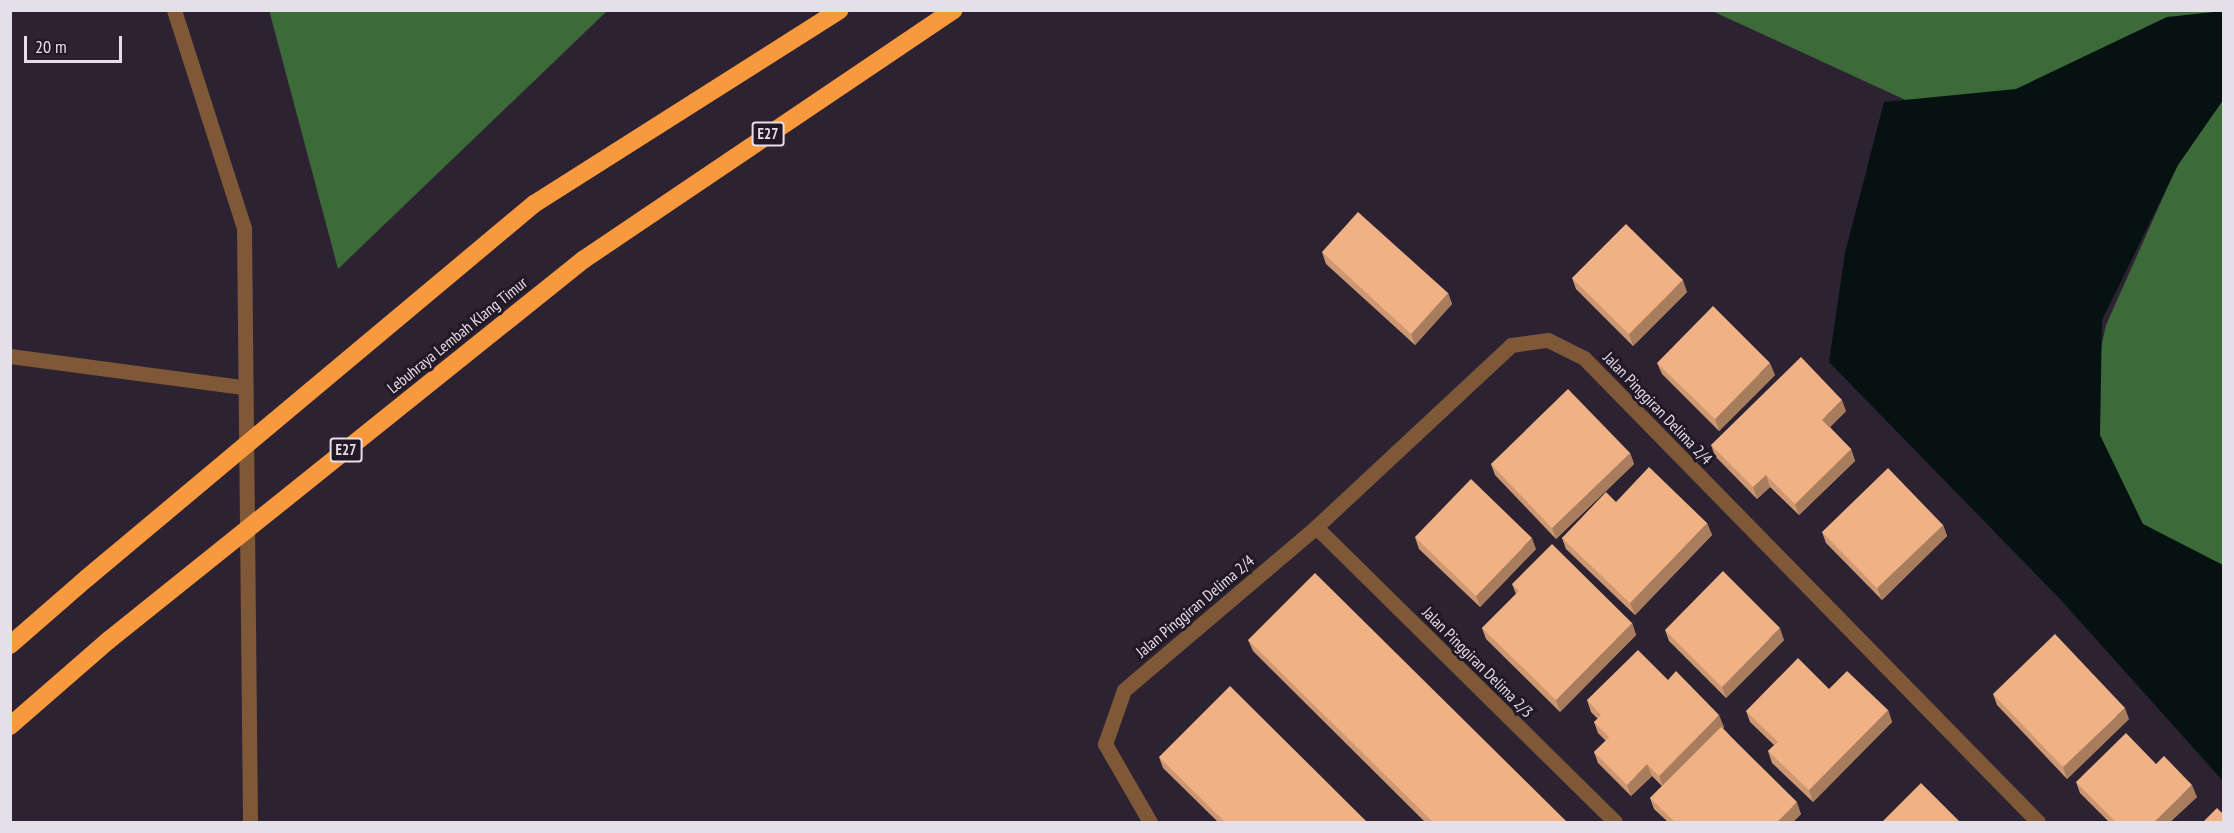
<!DOCTYPE html>
<style>
body{margin:0}
#map{position:relative;width:2234px;height:833px;overflow:hidden;background:#2c2231;font-family:"PT Sans Narrow",sans-serif}
div>[style]{position:absolute}
.forest>*{inset:0;background:#3c6a38}
.water>*{inset:0;background:#061212}
.service>*{height:15px;margin:-7.5px;padding:0 7.5px;transform-origin:7.5px;border-radius:7.5px;background:#7e5837}
.minor>*{height:15px;margin:-7.5px;padding:0 7.5px;transform-origin:7.5px;border-radius:7.5px;background:#7e5837}
.motorway>*{height:18px;margin:-9px;padding:0 9px;transform-origin:9px;border-radius:9px;background:#f8993d}
.motorway-bridge>*{height:18px;margin:-9px;padding:0 9px;transform-origin:9px;border-radius:9px;background:#f8993d}
.wall>*{inset:0;background:#ce9972}
.shaded-wall>*{inset:0;background:#a87d5d}
.building>*{inset:0;background:#f0b285}
span{translate:-50% -50%;white-space:nowrap;text-align:center;line-height:1.15;-webkit-text-stroke:6px #221927;paint-order:stroke}
.shield-label span{padding:2px 4px;background:#221927;border:2px solid;border-radius:4px;-webkit-text-stroke-width:0}
.shield-label{font-size:15px;color:#e5dfe8;font-weight:700}
.street-label{font-size:16px;color:#e5dfe8}
.frame{position:absolute;inset:0;border:12px solid #e5dfe8;pointer-events:none}
.scale{position:absolute;left:24px;top:36px;width:98px;height:27px;box-sizing:border-box;border:3px solid #e5dfe8;border-top:0;padding-left:8px;font-size:18px;line-height:21px;white-space:nowrap;color:#e5dfe8;-webkit-text-stroke:4px #221927;paint-order:stroke}
</style>
<div id="map">
<div class="forest">
<i style="clip-path:polygon(269px 10px,607px 10px,607px 11px,338px 269px)"></i>
<i style="clip-path:polygon(2223px 10px,2224px 14px,2024px 94px,1912px 103px,1712px 11px)"></i>
<i style="clip-path:polygon(2223px 100px,2223px 579px,2144px 544px,2081px 439px,2106px 325px,2177px 166px)"></i>
</div>
<div class="water">
<i style="clip-path:polygon(2223px 11px,2223px 100px,2178px 165px,2102px 320px,2100px 435px,2143px 524px,2223px 565px,2223px 781px,2060px 599px,1829px 362px,1845px 253px,1884px 102px,2016px 89px,2167px 17px)"></i>
</div>
<div class="service">
<i style="left:10px;top:356px;width:235px;rotate:7.6deg"></i>
</div>
<div class="minor">
<i style="left:174px;top:10px;width:229px;rotate:72.2deg"></i>
<i style="left:244px;top:228px;width:594px;rotate:89.42deg"></i>
<i style="left:1316px;top:527px;width:420px;rotate:44.6deg"></i>
<i style="left:1150px;top:822px;width:90px;rotate:-120deg"></i>
<i style="left:1105px;top:744px;width:57px;rotate:-70.6deg"></i>
<i style="left:1124px;top:690px;width:252px;rotate:-40.3deg"></i>
<i style="left:1316px;top:527px;width:267px;rotate:-43deg"></i>
<i style="left:1511px;top:345px;width:37px;rotate:-8deg"></i>
<i style="left:1548px;top:340px;width:40px;rotate:26.6deg"></i>
<i style="left:1584px;top:358px;width:649px;rotate:45.62deg"></i>
</div>
<div class="motorway">
<i style="left:534px;top:204px;width:362px;rotate:-32.4deg"></i>
<i style="left:583px;top:260px;width:447px;rotate:-34deg"></i>
<i style="left:10px;top:645px;width:102px;rotate:-41deg"></i>
<i style="left:10px;top:726px;width:131px;rotate:-41deg"></i>
</div>
<div class="motorway-bridge">
<i style="left:87px;top:578px;width:583px;rotate:-39.92deg"></i>
<i style="left:109px;top:640px;width:608px;rotate:-38.72deg"></i>
</div>
<div class="wall">
<i style="clip-path:polygon(1322px 252px,1448px 293px,1452px 304px,1415px 345px,1326px 264px)"></i>
<i style="clip-path:polygon(1572px 278px,1687px 292px,1633px 346px,1576px 289px)"></i>
<i style="clip-path:polygon(1657px 363px,1775px 375px,1719px 431px,1662px 374px)"></i>
<i style="clip-path:polygon(1846px 411px,1830px 427px,1851px 449px,1855px 461px,1799px 515px,1770px 487px,1757px 499px,1715px 456px,1711px 445px)"></i>
<i style="clip-path:polygon(1630px 453px,1634px 464px,1556px 539px,1495px 475px,1491px 464px)"></i>
<i style="clip-path:polygon(1616px 502px,1707px 523px,1712px 535px,1635px 615px,1566px 549px,1562px 538px)"></i>
<i style="clip-path:polygon(1943px 525px,1947px 536px,1882px 600px,1826px 543px,1822px 532px)"></i>
<i style="clip-path:polygon(1415px 537px,1536px 549px,1480px 607px,1419px 549px)"></i>
<i style="clip-path:polygon(1512px 584px,1632px 623px,1636px 635px,1560px 712px,1486px 639px,1482px 628px,1516px 594px)"></i>
<i style="clip-path:polygon(1665px 630px,1784px 640px,1726px 698px,1669px 641px)"></i>
<i style="clip-path:polygon(1248px 640px,1567px 822px,1425px 822px,1253px 651px)"></i>
<i style="clip-path:polygon(1668px 680px,1724px 727px,1723px 728px,1801px 814px,1793px 822px,1668px 822px,1654px 809px,1650px 798px,1662px 786px,1652px 776px,1631px 796px,1598px 763px,1594px 752px,1606px 741px,1598px 733px,1594px 722px,1598px 719px,1591px 712px,1587px 700px)"></i>
<i style="clip-path:polygon(1829px 689px,1888px 710px,1892px 722px,1813px 802px,1772px 763px,1768px 751px,1774px 745px,1750px 722px,1746px 711px)"></i>
<i style="clip-path:polygon(1993px 694px,2129px 719px,2067px 779px,1997px 705px)"></i>
<i style="clip-path:polygon(1159px 757px,1367px 822px,1218px 822px,1163px 768px)"></i>
<i style="clip-path:polygon(2076px 782px,2197px 797px,2170px 822px,2109px 822px,2080px 793px)"></i>
</div>
<div class="shaded-wall">
<i style="clip-path:polygon(1683px 280px,1687px 292px,1633px 346px,1629px 334px)"></i>
<i style="clip-path:polygon(1448px 293px,1452px 304px,1415px 345px,1411px 334px)"></i>
<i style="clip-path:polygon(1770px 363px,1775px 375px,1719px 431px,1715px 419px)"></i>
<i style="clip-path:polygon(1842px 400px,1846px 411px,1826px 431px,1822px 420px)"></i>
<i style="clip-path:polygon(1851px 449px,1855px 461px,1799px 515px,1795px 504px)"></i>
<i style="clip-path:polygon(1630px 453px,1634px 464px,1556px 539px,1552px 528px)"></i>
<i style="clip-path:polygon(1766px 475px,1770px 487px,1757px 499px,1753px 487px)"></i>
<i style="clip-path:polygon(1707px 523px,1712px 535px,1635px 615px,1630px 603px)"></i>
<i style="clip-path:polygon(1943px 525px,1947px 536px,1882px 600px,1877px 588px)"></i>
<i style="clip-path:polygon(1532px 538px,1536px 549px,1480px 607px,1476px 596px)"></i>
<i style="clip-path:polygon(1632px 623px,1636px 635px,1560px 712px,1556px 700px)"></i>
<i style="clip-path:polygon(1780px 628px,1784px 640px,1726px 698px,1722px 687px)"></i>
<i style="clip-path:polygon(2125px 708px,2129px 719px,2067px 779px,2063px 767px)"></i>
<i style="clip-path:polygon(1888px 710px,1892px 722px,1813px 802px,1809px 790px)"></i>
<i style="clip-path:polygon(1719px 715px,1724px 727px,1663px 787px,1659px 776px)"></i>
<i style="clip-path:polygon(1647px 764px,1652px 776px,1631px 796px,1627px 785px)"></i>
<i style="clip-path:polygon(2192px 785px,2197px 797px,2170px 822px,2154px 822px)"></i>
<i style="clip-path:polygon(1797px 802px,1801px 814px,1793px 822px,1777px 822px)"></i>
</div>
<div class="building">
<i style="clip-path:polygon(1358px 212px,1448px 293px,1411px 334px,1322px 252px)"></i>
<i style="clip-path:polygon(1626px 224px,1683px 280px,1629px 334px,1572px 278px)"></i>
<i style="clip-path:polygon(1713px 306px,1770px 363px,1715px 419px,1657px 363px)"></i>
<i style="clip-path:polygon(1801px 357px,1842px 400px,1822px 420px,1851px 449px,1795px 504px,1766px 475px,1753px 487px,1711px 445px)"></i>
<i style="clip-path:polygon(1568px 389px,1630px 453px,1552px 528px,1491px 464px)"></i>
<i style="clip-path:polygon(1649px 467px,1707px 523px,1630px 603px,1562px 538px,1606px 492px,1616px 502px)"></i>
<i style="clip-path:polygon(1888px 468px,1943px 525px,1877px 588px,1822px 532px)"></i>
<i style="clip-path:polygon(1471px 479px,1532px 538px,1476px 596px,1415px 537px)"></i>
<i style="clip-path:polygon(1552px 544px,1632px 623px,1556px 700px,1482px 628px,1519px 591px,1512px 584px)"></i>
<i style="clip-path:polygon(1723px 571px,1780px 628px,1722px 687px,1665px 630px)"></i>
<i style="clip-path:polygon(1315px 573px,1567px 822px,1433px 822px,1248px 640px)"></i>
<i style="clip-path:polygon(2055px 634px,2125px 708px,2063px 767px,1993px 694px)"></i>
<i style="clip-path:polygon(1638px 650px,1668px 680px,1676px 671px,1719px 715px,1659px 776px,1647px 764px,1627px 785px,1594px 752px,1609px 737px,1594px 722px,1601px 715px,1587px 700px)"></i>
<i style="clip-path:polygon(1798px 658px,1829px 689px,1847px 671px,1888px 710px,1809px 790px,1768px 751px,1778px 742px,1746px 711px)"></i>
<i style="clip-path:polygon(1230px 686px,1367px 822px,1225px 822px,1159px 757px)"></i>
<i style="clip-path:polygon(1721px 727px,1797px 802px,1777px 822px,1675px 822px,1650px 798px)"></i>
<i style="clip-path:polygon(2126px 733px,2156px 764px,2164px 756px,2192px 785px,2154px 822px,2116px 822px,2076px 782px)"></i>
<i style="clip-path:polygon(1921px 783px,1960px 822px,1882px 822px)"></i>
<i style="clip-path:polygon(2217px 808px,2223px 814px,2223px 822px,2203px 822px)"></i>
</div>
<div class="shield-label">
<span style="left:768px;top:134px">E27</span>
<span style="left:346px;top:450px">E27</span>
</div>
<div class="street-label">
<span style="left:457px;top:335px;rotate:-39deg">Lebuhraya Lembah Klang Timur</span>
<span style="left:1658px;top:408px;rotate:46deg">Jalan Pinggiran Delima 2/4</span>
<span style="left:1195px;top:606px;rotate:-40deg">Jalan Pinggiran Delima 2/4</span>
<span style="left:1478px;top:662px;rotate:45deg">Jalan Pinggiran Delima 2/3</span>
</div>
<div class="frame"></div>
<div class="scale">20 m</div>
</div>
